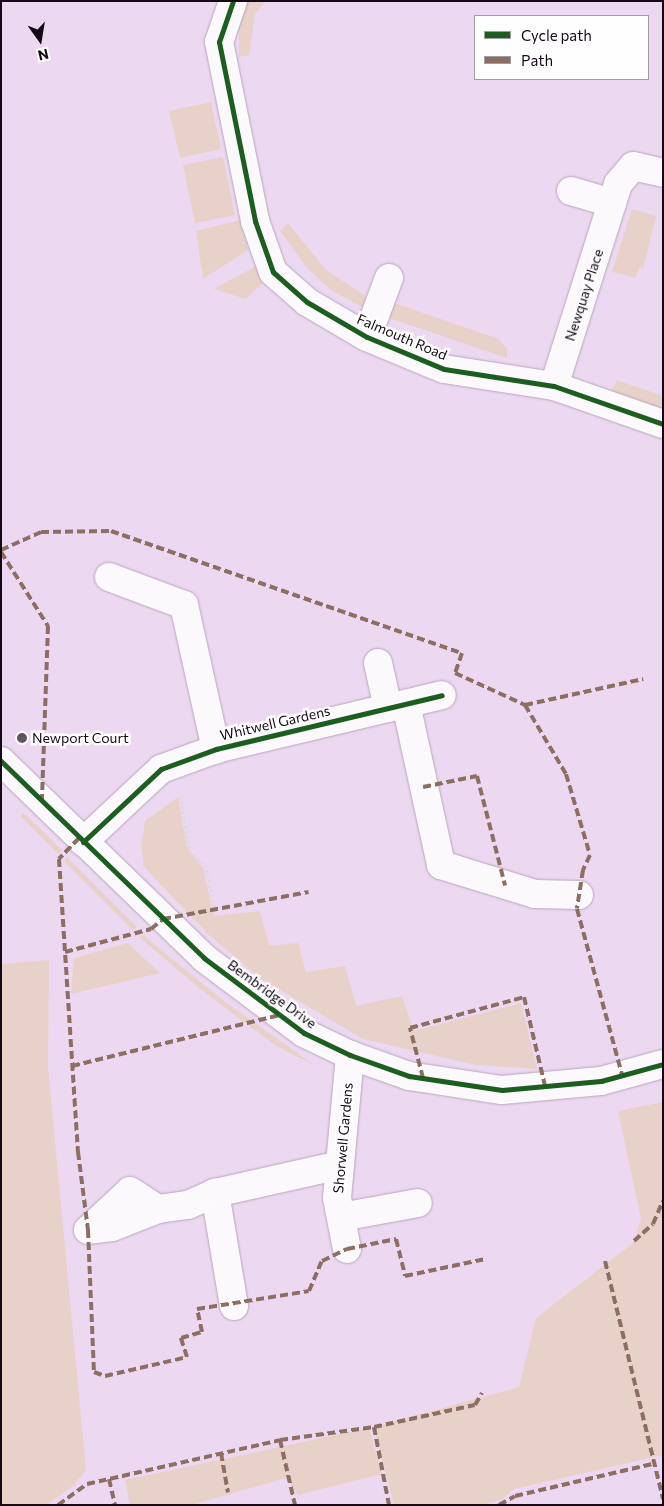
<!DOCTYPE html>
<style>
body{margin:0}
#map{position:relative;width:664px;height:1506px;overflow:hidden;background:#edd8f2;font-family:Commissioner,sans-serif}
div>[style]{position:absolute}
.green>*{inset:0;background:#e8d1c8}
.path>*{height:3px;margin-top:-1.5px;transform-origin:0;background:repeating-linear-gradient(90deg,#dfd8e0 0 2.5px,transparent 0 5px)}
.roads{filter:drop-shadow(0 0 1px #b7a7ba) drop-shadow(0 0 1px #b7a7ba)}
.minor>*{height:28px;margin:-14px;padding:0 14px;transform-origin:14px;border-radius:14px;background:#fcf9fd}
.quiet>*{height:4px;margin-top:-2px;transform-origin:0;background:repeating-linear-gradient(90deg,#8d6e63 0 8px,transparent 0 12px)}
.cycleway>*{height:5px;margin:-2.5px;padding:0 2.5px;transform-origin:2.5px;border-radius:2.5px;background:#1b5e20}
.dots>*{width:14px;height:14px;translate:-50% -50%;box-sizing:border-box;border:2px solid #fefefe;border-radius:50%}
span{translate:-50% -50%;white-space:nowrap;text-align:center;line-height:1.15;-webkit-text-stroke:5px #fefefe;paint-order:stroke}
.street-label{font-size:14px;color:#150918}
.poi-label{font-size:14px;color:#150918}
.left{translate:0 -50%;text-align:left}
.frame{position:absolute;inset:0;border:2px solid #150918;pointer-events:none}
.legend{position:absolute;left:474px;top:15px;width:175px;height:65px;box-sizing:border-box;background:#fefefe;border:1px solid #a19ca2;margin:0;padding:6px 9px;list-style:none;font-size:15px;color:#150918}
.legend li{display:flex;align-items:center;gap:10px;height:25px}
.legend b{width:25px;border:1px solid #a19ca2}
.north{position:absolute;left:15px;top:15px;width:50px;height:50px;-webkit-text-stroke:4px #fefefe;paint-order:stroke;rotate:167deg;font-size:14px;font-weight:700;line-height:20px;text-align:center;color:#150918}
.north::after{content:'';display:block;margin:auto;width:18px;height:22px;background:#150918;clip-path:polygon(50% 0,100% 100%,50% 72%,0 100%)}
</style>
<div id="map">
<div class="green">
<i style="clip-path:polygon(248px 1px,266px 1px,255px 14px,249px 55px,239px 57px,239px 28px)"></i>
<i style="clip-path:polygon(211px 102px,221px 149px,180px 158px,169px 111px)"></i>
<i style="clip-path:polygon(223px 157px,235px 215px,195px 223px,183px 165px)"></i>
<i style="clip-path:polygon(632px 209px,656px 216px,643px 269px,639px 267px,636px 278px,612px 272px)"></i>
<i style="clip-path:polygon(240px 220px,248px 250px,203px 279px,196px 231px)"></i>
<i style="clip-path:polygon(288px 223px,326px 270px,370px 299px,364px 308px,331px 290px,307px 268px,280px 231px)"></i>
<i style="clip-path:polygon(258px 265px,269px 277px,246px 299px,214px 289px)"></i>
<i style="clip-path:polygon(394px 303px,499px 339px,507px 349px,507px 358px,389px 318px,387px 305px)"></i>
<i style="clip-path:polygon(617px 380px,663px 396px,663px 409px,611px 392px)"></i>
<i style="clip-path:polygon(178px 797px,187px 847px,203px 868px,214px 916px,260px 911px,269px 946px,298px 943px,306px 972px,345px 966px,356px 1006px,402px 996px,414px 1031px,521px 1003px,537px 1069px,476px 1065px,363px 1039px,260px 978px,209px 935px,144px 867px,141px 847px,145px 821px)"></i>
<i style="clip-path:polygon(24px 813px,62px 850px,58px 854px,20px 816px)"></i>
<i style="clip-path:polygon(67px 857px,137px 927px,133px 930px,64px 861px)"></i>
<i style="clip-path:polygon(143px 935px,224px 1001px,314px 1065px,276px 1046px,204px 992px,139px 937px)"></i>
<i style="clip-path:polygon(128px 943px,160px 973px,71px 994px,74px 958px)"></i>
<i style="clip-path:polygon(49px 960px,48px 1067px,86px 1470px,74px 1485px,46px 1505px,1px 1505px,1px 964px)"></i>
<i style="clip-path:polygon(663px 1102px,663px 1455px,514px 1489px,502px 1499px,483px 1505px,394px 1505px,374px 1427px,519px 1387px,536px 1318px,633px 1243px,641px 1219px,618px 1111px)"></i>
<i style="clip-path:polygon(369px 1428px,382px 1474px,298px 1495px,286px 1478px,191px 1505px,130px 1505px,125px 1480px)"></i>
</div>
<div class="path">
<i style="left:180px;top:796px;width:57px;rotate:79.9deg"></i>
<i style="left:190px;top:852px;width:20px;rotate:41deg"></i>
<i style="left:205px;top:865px;width:47px;rotate:76.6deg"></i>
</div>
<div class="roads">
<div class="minor">
<i style="left:233px;top:1px;width:43px;rotate:108.9deg"></i>
<i style="left:219px;top:42px;width:183px;rotate:78.6deg"></i>
<i style="left:255px;top:221px;width:54px;rotate:70.6deg"></i>
<i style="left:273px;top:272px;width:45px;rotate:41.4deg"></i>
<i style="left:307px;top:302px;width:69px;rotate:30.3deg"></i>
<i style="left:367px;top:337px;width:83px;rotate:22.6deg"></i>
<i style="left:444px;top:369px;width:111px;rotate:8.8deg"></i>
<i style="left:554px;top:386px;width:115px;rotate:19.2deg"></i>
<i style="left:571px;top:191px;width:43px;rotate:16.3deg"></i>
<i style="left:367px;top:337px;width:63px;rotate:-69.6deg"></i>
<i style="left:554px;top:386px;width:212px;rotate:-72.4deg"></i>
<i style="left:618px;top:184px;width:23px;rotate:-50deg"></i>
<i style="left:633px;top:166px;width:31px;rotate:13deg"></i>
<i style="left:109px;top:577px;width:80px;rotate:20.5deg"></i>
<i style="left:184px;top:605px;width:148px;rotate:77.5deg"></i>
<i style="left:378px;top:663px;width:46px;rotate:77.5deg"></i>
<i style="left:406px;top:704px;width:165px;rotate:77.7deg"></i>
<i style="left:441px;top:865px;width:98px;rotate:17.1deg"></i>
<i style="left:535px;top:894px;width:44px;rotate:1.3deg"></i>
<i style="left:1px;top:761px;width:283px;rotate:44.1deg"></i>
<i style="left:204px;top:958px;width:125px;rotate:36.9deg"></i>
<i style="left:304px;top:1033px;width:51px;rotate:25.6deg"></i>
<i style="left:350px;top:1055px;width:63px;rotate:19.6deg"></i>
<i style="left:409px;top:1076px;width:94px;rotate:8.6deg"></i>
<i style="left:502px;top:1090px;width:99px;rotate:-5.2deg"></i>
<i style="left:601px;top:1081px;width:64px;rotate:-15.3deg"></i>
<i style="left:83px;top:842px;width:107px;rotate:-43.1deg"></i>
<i style="left:161px;top:769px;width:59px;rotate:-20deg"></i>
<i style="left:216px;top:749px;width:232px;rotate:-13.4deg"></i>
<i style="left:158px;top:1209px;width:49px;rotate:158.6deg"></i>
<i style="left:112px;top:1227px;width:24px;rotate:173deg"></i>
<i style="left:88px;top:1230px;width:57px;rotate:-42.9deg"></i>
<i style="left:130px;top:1191px;width:33px;rotate:33deg"></i>
<i style="left:158px;top:1209px;width:30px;rotate:-8deg"></i>
<i style="left:188px;top:1205px;width:30px;rotate:-24deg"></i>
<i style="left:341px;top:1217px;width:78px;rotate:-10.3deg"></i>
<i style="left:347px;top:1249px;width:52px;rotate:-101.1deg"></i>
<i style="left:337px;top:1198px;width:144px;rotate:-84.8deg"></i>
<i style="left:234px;top:1306px;width:115px;rotate:-99.5deg"></i>
<i style="left:215px;top:1193px;width:128px;rotate:-12.6deg"></i>
</div>
</div>
<div class="quiet">
<i style="left:1px;top:550px;width:44px;rotate:-24.2deg"></i>
<i style="left:41px;top:532px;width:70px;rotate:-0.8deg"></i>
<i style="left:111px;top:531px;width:372px;rotate:19.2deg"></i>
<i style="left:462px;top:653px;width:21px;rotate:109deg"></i>
<i style="left:455px;top:673px;width:77px;rotate:24.6deg"></i>
<i style="left:525px;top:705px;width:121px;rotate:-12.4deg"></i>
<i style="left:1px;top:552px;width:88px;rotate:57.6deg"></i>
<i style="left:48px;top:626px;width:175px;rotate:92deg"></i>
<i style="left:525px;top:705px;width:80px;rotate:59.3deg"></i>
<i style="left:566px;top:774px;width:84px;rotate:73.5deg"></i>
<i style="left:590px;top:855px;width:17px;rotate:115deg"></i>
<i style="left:583px;top:870px;width:39px;rotate:99deg"></i>
<i style="left:577px;top:909px;width:172px;rotate:74.8deg"></i>
<i style="left:423px;top:787px;width:55px;rotate:-11.5deg"></i>
<i style="left:477px;top:776px;width:113px;rotate:75.6deg"></i>
<i style="left:79px;top:838px;width:29px;rotate:134deg"></i>
<i style="left:59px;top:859px;width:294px;rotate:86.3deg"></i>
<i style="left:78px;top:1152px;width:79px;rotate:82.7deg"></i>
<i style="left:88px;top:1230px;width:142px;rotate:87.6deg"></i>
<i style="left:94px;top:1372px;width:12px;rotate:20deg"></i>
<i style="left:105px;top:1376px;width:84px;rotate:-13deg"></i>
<i style="left:187px;top:1357px;width:20px;rotate:-108deg"></i>
<i style="left:181px;top:1338px;width:22px;rotate:-16deg"></i>
<i style="left:202px;top:1332px;width:24px;rotate:-102deg"></i>
<i style="left:197px;top:1309px;width:113px;rotate:-9.1deg"></i>
<i style="left:309px;top:1291px;width:33px;rotate:-67deg"></i>
<i style="left:322px;top:1261px;width:28px;rotate:-26deg"></i>
<i style="left:347px;top:1249px;width:50px;rotate:-11.5deg"></i>
<i style="left:396px;top:1239px;width:38px;rotate:76deg"></i>
<i style="left:405px;top:1276px;width:82px;rotate:-12deg"></i>
<i style="left:65px;top:952px;width:89px;rotate:-15deg"></i>
<i style="left:151px;top:929px;width:16px;rotate:-40deg"></i>
<i style="left:163px;top:919px;width:148px;rotate:-10.5deg"></i>
<i style="left:72px;top:1066px;width:214px;rotate:-13.8deg"></i>
<i style="left:423px;top:1078px;width:52px;rotate:-104.6deg"></i>
<i style="left:410px;top:1028px;width:118px;rotate:-15.2deg"></i>
<i style="left:524px;top:997px;width:91px;rotate:76.7deg"></i>
<i style="left:634px;top:1241px;width:25px;rotate:-42deg"></i>
<i style="left:653px;top:1224px;width:25px;rotate:-67deg"></i>
<i style="left:605px;top:1261px;width:245px;rotate:76.3deg"></i>
<i style="left:374px;top:1427px;width:79px;rotate:79.1deg"></i>
<i style="left:280px;top:1440px;width:67px;rotate:77deg"></i>
<i style="left:221px;top:1453px;width:40px;rotate:80deg"></i>
<i style="left:109px;top:1479px;width:27px;rotate:77deg"></i>
<i style="left:58px;top:1505px;width:36px;rotate:-36deg"></i>
<i style="left:87px;top:1484px;width:198px;rotate:-12.8deg"></i>
<i style="left:280px;top:1440px;width:95px;rotate:-7.9deg"></i>
<i style="left:374px;top:1427px;width:103px;rotate:-12.3deg"></i>
<i style="left:475px;top:1405px;width:14px;rotate:-60deg"></i>
<i style="left:499px;top:1505px;width:18px;rotate:-29deg"></i>
<i style="left:515px;top:1496px;width:142px;rotate:-13.1deg"></i>
</div>
<div class="cycleway">
<i style="left:233px;top:1px;width:43px;rotate:108.9deg"></i>
<i style="left:219px;top:42px;width:183px;rotate:78.6deg"></i>
<i style="left:255px;top:221px;width:54px;rotate:70.6deg"></i>
<i style="left:273px;top:272px;width:45px;rotate:41.4deg"></i>
<i style="left:307px;top:302px;width:69px;rotate:30.3deg"></i>
<i style="left:367px;top:337px;width:83px;rotate:22.6deg"></i>
<i style="left:444px;top:369px;width:111px;rotate:8.8deg"></i>
<i style="left:554px;top:386px;width:115px;rotate:19.2deg"></i>
<i style="left:1px;top:761px;width:283px;rotate:44.1deg"></i>
<i style="left:204px;top:958px;width:125px;rotate:36.9deg"></i>
<i style="left:304px;top:1033px;width:51px;rotate:25.6deg"></i>
<i style="left:350px;top:1055px;width:63px;rotate:19.6deg"></i>
<i style="left:409px;top:1076px;width:94px;rotate:8.6deg"></i>
<i style="left:502px;top:1090px;width:99px;rotate:-5.2deg"></i>
<i style="left:601px;top:1081px;width:64px;rotate:-15.3deg"></i>
<i style="left:83px;top:842px;width:107px;rotate:-43.1deg"></i>
<i style="left:161px;top:769px;width:59px;rotate:-20deg"></i>
<i style="left:216px;top:749px;width:232px;rotate:-13.4deg"></i>
</div>
<div class="dots">
<i style="left:22px;top:738px;background:#615164"></i>
</div>
<div class="street-label">
<span style="left:584px;top:295px;rotate:-72deg">Newquay Place</span>
<span style="left:402px;top:337px;rotate:23deg">Falmouth Road</span>
<span style="left:275px;top:723px;rotate:-13deg">Whitwell Gardens</span>
<span style="left:272px;top:994px;rotate:36deg">Bembridge Drive</span>
<span style="left:343px;top:1138px;rotate:-85deg">Shorwell Gardens</span>
</div>
<div class="poi-label">
<span class="left" style="left:32px;top:738px">Newport Court</span>
</div>
<div class="frame"></div>
<ul class="legend">
<li><b style="height:6px;background:#1b5e20"></b>Cycle path</li>
<li><b style="height:6px;background:#8d6e63"></b>Path</li>
</ul>
<div class="north">N</div>
</div>
